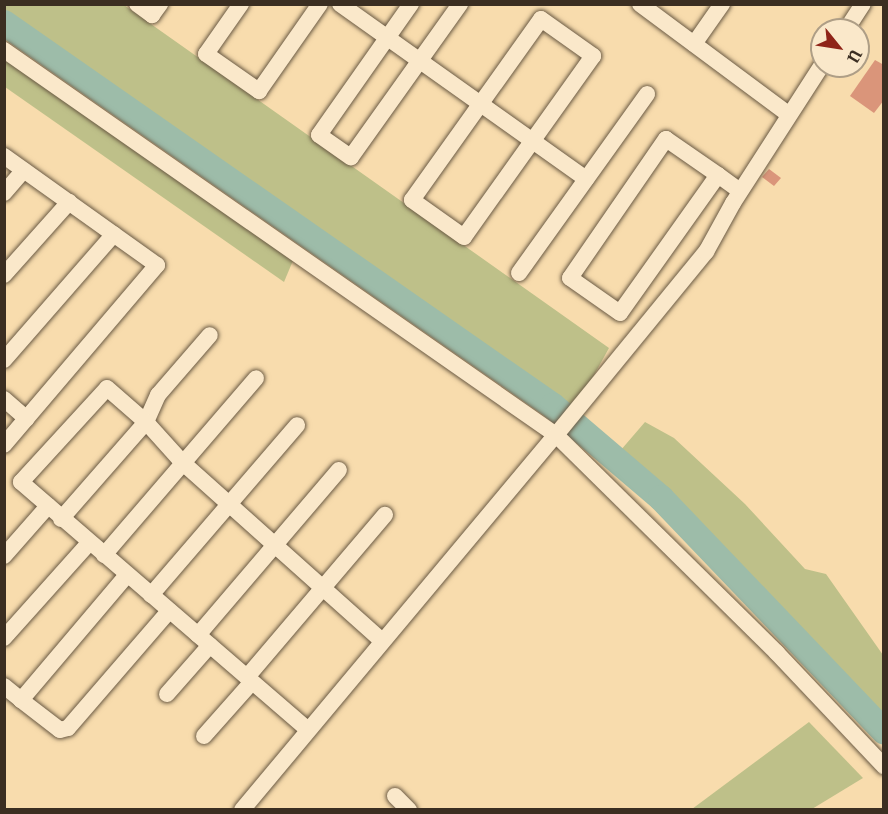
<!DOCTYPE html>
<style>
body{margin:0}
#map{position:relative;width:888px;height:814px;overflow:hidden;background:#f8dcad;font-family:"IM FELL French Canon",serif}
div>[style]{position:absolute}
.green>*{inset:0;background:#bec089}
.river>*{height:26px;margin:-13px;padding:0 13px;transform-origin:13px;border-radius:13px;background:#9dbca9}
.building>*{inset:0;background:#da957a}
.roads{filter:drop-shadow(0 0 2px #6a5a44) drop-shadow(0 0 2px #6a5a44)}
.street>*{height:16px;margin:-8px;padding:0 8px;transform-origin:8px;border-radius:8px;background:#fae8ca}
span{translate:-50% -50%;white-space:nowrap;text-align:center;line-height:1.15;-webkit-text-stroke:4.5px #fae8ca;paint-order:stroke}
.frame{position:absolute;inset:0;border:6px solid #3b2e21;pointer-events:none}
.north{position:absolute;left:810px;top:18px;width:60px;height:60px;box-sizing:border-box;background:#fae8ca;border:2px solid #ae9e86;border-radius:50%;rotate:120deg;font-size:16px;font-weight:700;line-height:24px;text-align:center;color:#3b2e21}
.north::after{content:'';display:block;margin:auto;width:21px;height:27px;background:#8f2418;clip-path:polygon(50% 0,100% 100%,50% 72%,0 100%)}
</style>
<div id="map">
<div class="green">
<i style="clip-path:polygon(5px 5px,124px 5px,609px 348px,569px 420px,303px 229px,5px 23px)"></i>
<i style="clip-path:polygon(4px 52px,297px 251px,284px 282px,5px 87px)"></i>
<i style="clip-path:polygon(645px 422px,674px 438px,745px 504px,805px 569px,826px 574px,883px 655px,883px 731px,661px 498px,614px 458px)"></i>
<i style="clip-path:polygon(809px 722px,863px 778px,812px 809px,692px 809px)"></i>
</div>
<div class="river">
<i style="left:4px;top:23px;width:669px;rotate:34.9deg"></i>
<i style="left:553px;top:406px;width:142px;rotate:40.4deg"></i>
<i style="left:661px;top:498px;width:323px;rotate:46.3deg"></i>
</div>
<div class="building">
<i style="clip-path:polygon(875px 60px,884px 65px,884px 100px,874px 113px,850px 96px)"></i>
<i style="clip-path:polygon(769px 169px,781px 178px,774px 186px,762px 177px)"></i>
</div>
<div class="roads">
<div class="street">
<i style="left:137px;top:4px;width:19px;rotate:36deg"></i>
<i style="left:152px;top:15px;width:14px;rotate:-54deg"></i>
<i style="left:241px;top:4px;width:61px;rotate:125deg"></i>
<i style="left:206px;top:54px;width:65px;rotate:34.9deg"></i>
<i style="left:259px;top:91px;width:106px;rotate:-55deg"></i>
<i style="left:340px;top:4px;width:302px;rotate:35.4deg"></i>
<i style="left:411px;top:4px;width:160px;rotate:125.1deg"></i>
<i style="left:319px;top:135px;width:39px;rotate:35deg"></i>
<i style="left:351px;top:157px;width:188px;rotate:-54.5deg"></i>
<i style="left:640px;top:4px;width:184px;rotate:36.6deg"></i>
<i style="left:541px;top:19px;width:64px;rotate:35.4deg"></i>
<i style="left:593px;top:56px;width:222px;rotate:125.5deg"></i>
<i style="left:464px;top:237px;width:64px;rotate:-144.6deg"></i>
<i style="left:412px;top:200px;width:222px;rotate:-54.5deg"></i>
<i style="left:846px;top:30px;width:31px;rotate:-57deg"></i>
<i style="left:694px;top:44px;width:49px;rotate:-55deg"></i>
<i style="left:4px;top:50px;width:673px;rotate:34.89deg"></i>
<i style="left:556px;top:435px;width:237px;rotate:-50.7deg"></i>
<i style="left:706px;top:252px;width:56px;rotate:-61.1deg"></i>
<i style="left:733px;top:203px;width:164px;rotate:-57.2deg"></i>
<i style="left:4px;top:156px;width:188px;rotate:35.5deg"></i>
<i style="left:157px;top:265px;width:236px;rotate:130.4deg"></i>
<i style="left:718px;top:175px;width:169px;rotate:125.4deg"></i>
<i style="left:620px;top:313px;width:61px;rotate:-145deg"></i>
<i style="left:570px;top:278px;width:169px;rotate:-55.4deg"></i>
<i style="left:666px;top:139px;width:63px;rotate:34.7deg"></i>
<i style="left:718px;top:175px;width:27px;rotate:36deg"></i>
<i style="left:4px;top:193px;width:30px;rotate:-49deg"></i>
<i style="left:519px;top:273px;width:220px;rotate:-54.4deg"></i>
<i style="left:4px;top:275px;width:98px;rotate:-48.3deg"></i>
<i style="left:4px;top:360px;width:167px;rotate:-48.9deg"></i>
<i style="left:4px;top:399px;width:30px;rotate:41deg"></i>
<i style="left:61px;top:519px;width:129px;rotate:-48.8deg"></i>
<i style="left:146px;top:422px;width:30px;rotate:-66deg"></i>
<i style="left:158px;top:395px;width:79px;rotate:-49.1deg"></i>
<i style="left:104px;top:555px;width:233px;rotate:-49.3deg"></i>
<i style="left:4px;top:556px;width:67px;rotate:-48.7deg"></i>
<i style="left:127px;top:575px;width:164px;rotate:130.3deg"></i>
<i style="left:21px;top:700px;width:49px;rotate:37.6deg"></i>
<i style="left:60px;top:730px;width:8px;rotate:-14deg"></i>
<i style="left:68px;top:728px;width:155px;rotate:-49.2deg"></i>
<i style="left:151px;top:595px;width:224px;rotate:-49.3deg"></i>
<i style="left:198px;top:635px;width:217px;rotate:-49.5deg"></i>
<i style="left:4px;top:638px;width:127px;rotate:-48.2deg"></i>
<i style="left:247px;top:677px;width:213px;rotate:-49.6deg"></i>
<i style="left:4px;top:686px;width:22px;rotate:39deg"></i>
<i style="left:167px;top:694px;width:65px;rotate:-48.7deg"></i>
<i style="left:307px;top:729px;width:378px;rotate:-139.2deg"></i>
<i style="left:21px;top:482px;width:127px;rotate:-47.5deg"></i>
<i style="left:107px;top:388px;width:52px;rotate:41.1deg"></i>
<i style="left:146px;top:422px;width:54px;rotate:48deg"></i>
<i style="left:182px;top:462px;width:267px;rotate:41.8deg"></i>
<i style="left:204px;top:736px;width:72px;rotate:-48.4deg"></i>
<i style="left:395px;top:796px;width:20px;rotate:45deg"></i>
<i style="left:242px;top:810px;width:489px;rotate:-50.1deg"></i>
<i style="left:556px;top:435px;width:310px;rotate:44.6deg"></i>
<i style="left:777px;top:653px;width:156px;rotate:46.6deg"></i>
</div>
</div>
<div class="frame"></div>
<div class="north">U</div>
</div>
